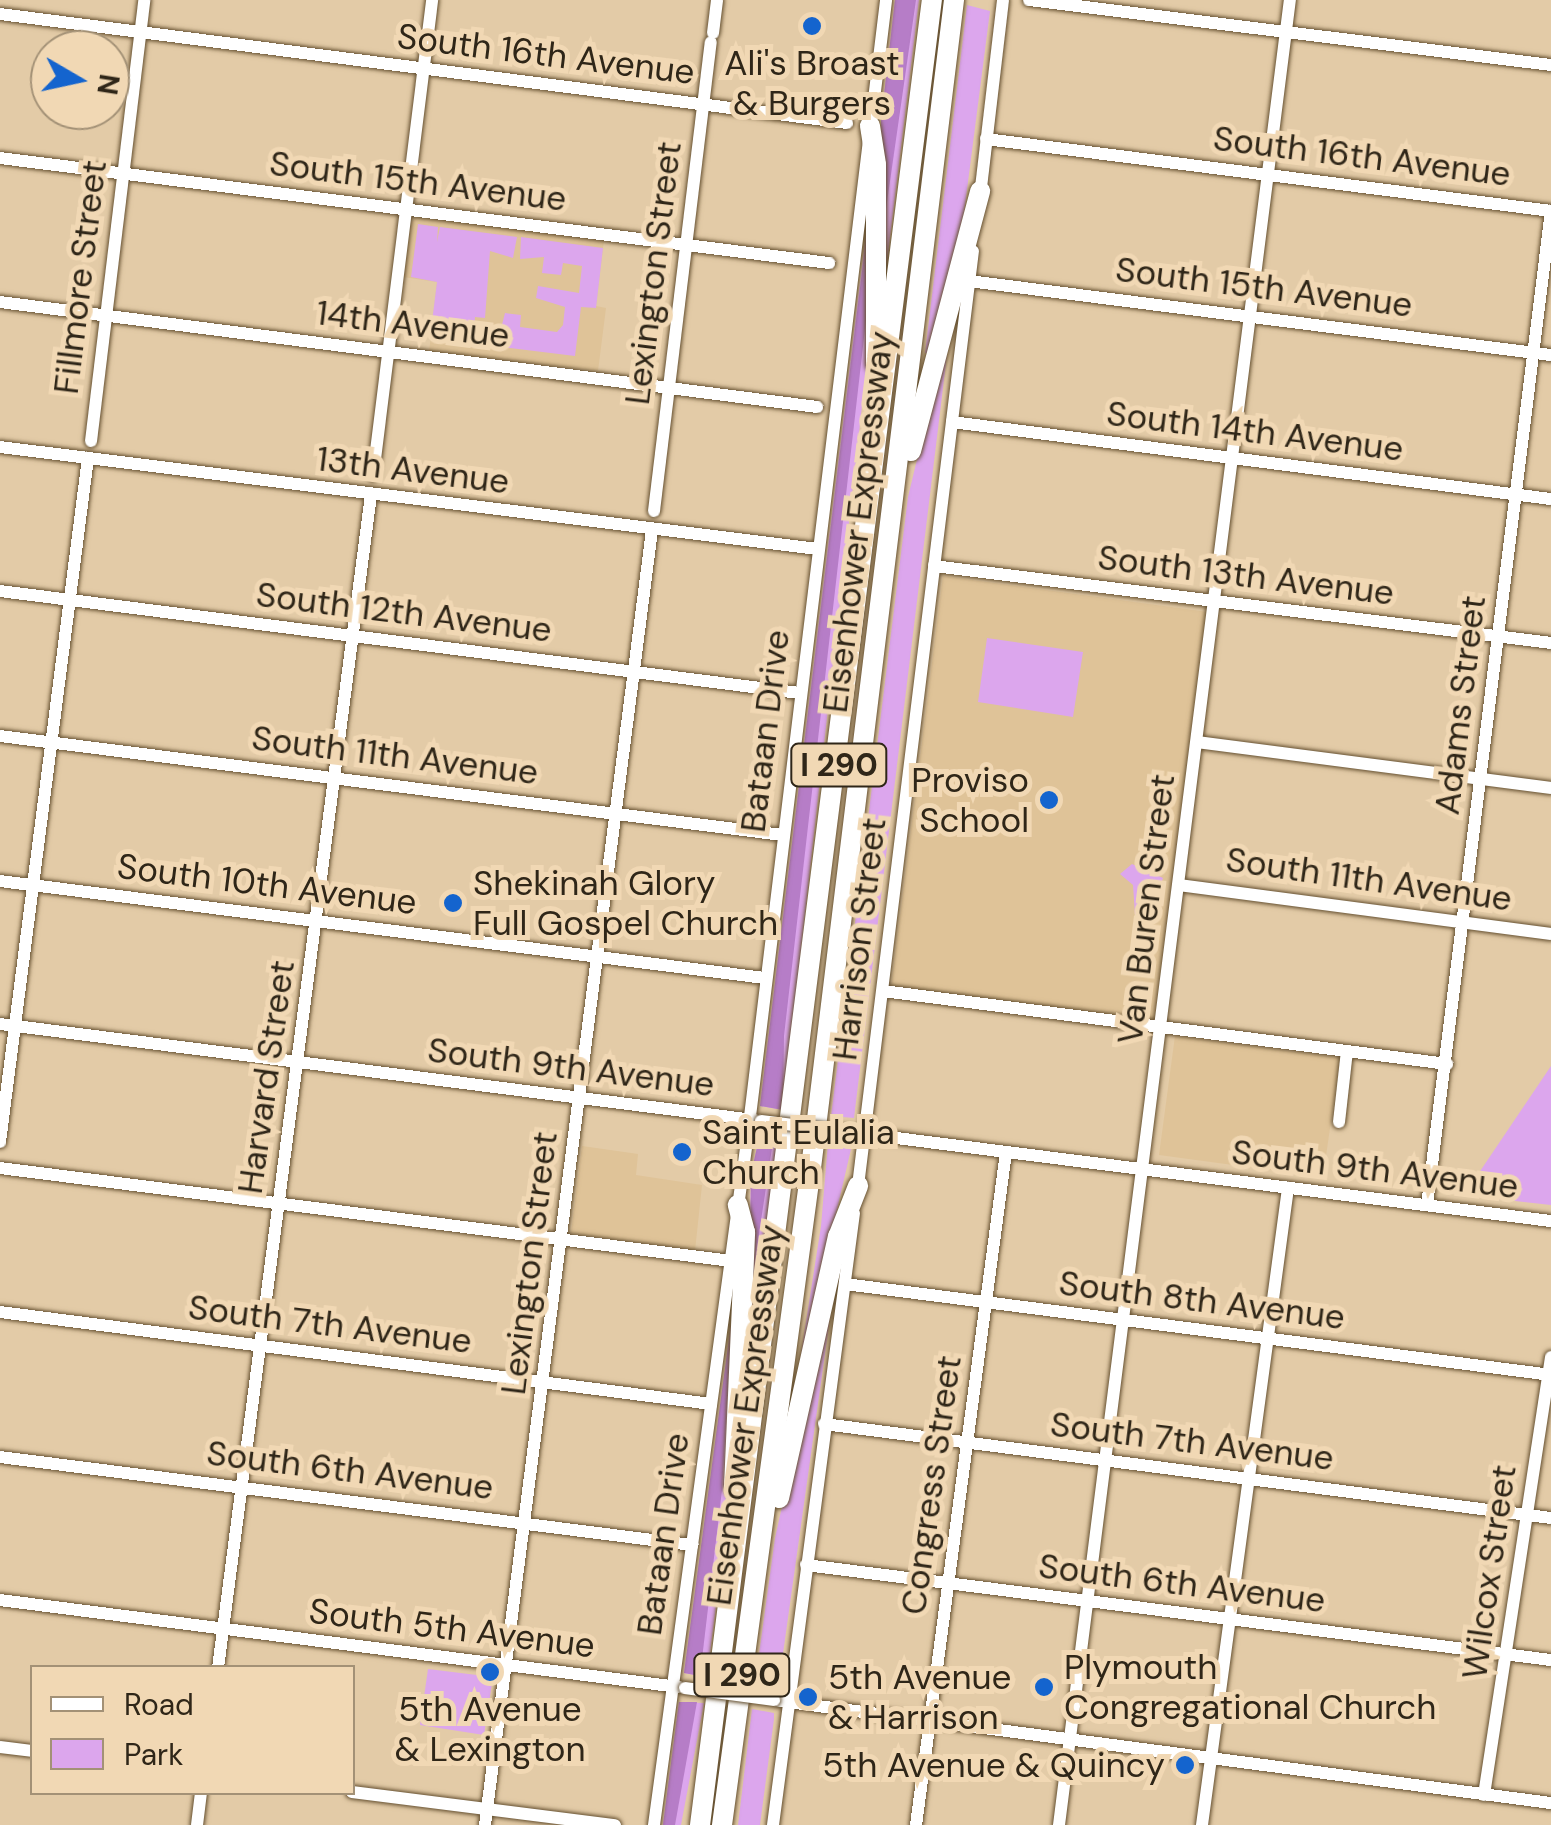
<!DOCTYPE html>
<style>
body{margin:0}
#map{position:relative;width:1551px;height:1825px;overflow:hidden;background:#e3cba7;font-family:"DM Sans",sans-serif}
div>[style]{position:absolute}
.built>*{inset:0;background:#dfc398}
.green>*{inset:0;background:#dca6ed}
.forest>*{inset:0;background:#b67dc7}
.roads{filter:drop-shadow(0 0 2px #655030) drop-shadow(0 0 2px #655030)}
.minor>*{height:12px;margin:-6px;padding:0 6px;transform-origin:6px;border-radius:6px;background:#fff}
.highway>*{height:20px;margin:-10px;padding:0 10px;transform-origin:10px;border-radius:10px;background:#fff}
.bridges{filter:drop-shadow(0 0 2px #655030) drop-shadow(0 0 2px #655030)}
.minor-bridge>*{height:12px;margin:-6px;padding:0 6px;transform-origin:6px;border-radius:6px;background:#fff}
.dots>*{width:28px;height:28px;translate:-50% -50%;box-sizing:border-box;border:5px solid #f1d8b4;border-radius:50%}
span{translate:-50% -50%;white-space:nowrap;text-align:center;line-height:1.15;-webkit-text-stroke:10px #f1d8b4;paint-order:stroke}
.shield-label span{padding:2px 8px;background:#f1d8b4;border:2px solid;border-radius:8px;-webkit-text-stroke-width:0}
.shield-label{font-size:32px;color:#2f2618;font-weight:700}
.street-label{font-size:35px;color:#2f2618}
.poi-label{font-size:35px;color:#2f2618}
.right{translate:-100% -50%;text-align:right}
.left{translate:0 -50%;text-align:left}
.legend{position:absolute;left:30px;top:1665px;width:325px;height:130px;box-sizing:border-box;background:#f1d8b4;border:2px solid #a39176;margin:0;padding:12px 18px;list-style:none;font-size:30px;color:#2f2618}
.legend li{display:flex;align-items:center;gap:20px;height:50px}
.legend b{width:50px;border:2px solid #a39176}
.north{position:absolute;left:30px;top:30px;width:100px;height:100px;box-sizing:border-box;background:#f1d8b4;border:2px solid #a39176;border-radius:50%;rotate:99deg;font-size:28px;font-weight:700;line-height:40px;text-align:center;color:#2f2618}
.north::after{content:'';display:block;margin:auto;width:35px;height:45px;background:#1464ce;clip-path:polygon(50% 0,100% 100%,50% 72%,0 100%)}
</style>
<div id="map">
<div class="built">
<i style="clip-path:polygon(418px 216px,604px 240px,596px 306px,606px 308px,598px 371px,429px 352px,437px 282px,403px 277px,410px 223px)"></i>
<i style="clip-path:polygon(943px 576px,1208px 612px,1154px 1021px,891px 988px)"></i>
<i style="clip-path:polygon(1175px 1036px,1340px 1058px,1323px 1177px,1159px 1155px)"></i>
<i style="clip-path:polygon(582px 1146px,638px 1154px,636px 1175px,702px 1185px,695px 1251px,571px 1233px)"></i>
</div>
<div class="green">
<i style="clip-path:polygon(895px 0,919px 0,884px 287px,881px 121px)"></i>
<i style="clip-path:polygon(967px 5px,990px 11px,964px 213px,930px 354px,925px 353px)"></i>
<i style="clip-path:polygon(870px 200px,873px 308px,783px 1110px,760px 1106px)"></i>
<i style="clip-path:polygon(418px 224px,438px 227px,437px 242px,440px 227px,517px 237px,513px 258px,490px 251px,485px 318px,475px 317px,474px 330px,499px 336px,505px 313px,521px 315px,520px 327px,557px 332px,563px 325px,565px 307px,536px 298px,538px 286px,579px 293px,582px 266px,563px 263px,561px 275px,542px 273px,544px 257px,520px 259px,521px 237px,603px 248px,596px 308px,581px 307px,575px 356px,430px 338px,437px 282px,411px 277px)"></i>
<i style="clip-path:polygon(952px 314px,854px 1118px,831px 1116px,908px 497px)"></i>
<i style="clip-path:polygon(987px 638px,1083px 652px,1073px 717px,978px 702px)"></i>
<i style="clip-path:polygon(1132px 864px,1163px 878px,1151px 917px,1135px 915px,1133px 885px,1120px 874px)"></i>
<i style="clip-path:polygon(1551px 1066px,1551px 1205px,1464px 1195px)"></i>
<i style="clip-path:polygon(760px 1134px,779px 1136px,745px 1399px,751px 1174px)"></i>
<i style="clip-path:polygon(828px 1143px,851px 1149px,795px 1392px,821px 1226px)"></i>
<i style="clip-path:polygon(840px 1247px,779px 1682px,755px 1683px,775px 1538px)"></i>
<i style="clip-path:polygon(741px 1257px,728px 1512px,707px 1677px,684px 1673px)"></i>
<i style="clip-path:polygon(428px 1669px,493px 1677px,484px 1735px,420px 1725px)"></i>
<i style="clip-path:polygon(679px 1702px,704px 1703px,681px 1825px,663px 1825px)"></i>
<i style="clip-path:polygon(752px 1709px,774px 1713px,774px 1719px,760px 1825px,738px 1825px)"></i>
</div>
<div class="forest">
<i style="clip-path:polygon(895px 0,916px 0,884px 223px,881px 121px)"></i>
<i style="clip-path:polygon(867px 231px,869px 294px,784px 1036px,783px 1110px,760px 1106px)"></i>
<i style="clip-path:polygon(760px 1134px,774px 1135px,750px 1293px,751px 1174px)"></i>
<i style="clip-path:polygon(732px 1316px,722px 1490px,700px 1676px,684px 1673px)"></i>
<i style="clip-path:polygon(679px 1702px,697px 1702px,675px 1825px,663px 1825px)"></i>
</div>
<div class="roads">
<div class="minor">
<i style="left:1029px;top:0;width:526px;rotate:7.1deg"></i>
<i style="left:0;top:14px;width:854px;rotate:7.33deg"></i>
<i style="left:713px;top:33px;width:33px;rotate:-83deg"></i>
<i style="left:986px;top:139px;width:570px;rotate:7.26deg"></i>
<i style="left:0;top:158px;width:836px;rotate:7.22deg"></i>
<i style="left:980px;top:196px;width:197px;rotate:-83.3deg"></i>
<i style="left:969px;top:281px;width:587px;rotate:7.25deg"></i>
<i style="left:0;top:302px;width:824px;rotate:7.32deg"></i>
<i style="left:952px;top:422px;width:604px;rotate:7.33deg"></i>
<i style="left:91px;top:441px;width:444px;rotate:-83.1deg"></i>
<i style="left:0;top:447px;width:824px;rotate:7.11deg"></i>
<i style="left:373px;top:475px;width:479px;rotate:-82.9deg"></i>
<i style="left:654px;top:511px;width:472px;rotate:-83.1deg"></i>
<i style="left:934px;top:566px;width:622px;rotate:7.11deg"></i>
<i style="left:0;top:591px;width:806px;rotate:7.27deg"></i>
<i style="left:0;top:736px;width:789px;rotate:7.21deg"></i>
<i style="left:1197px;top:742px;width:357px;rotate:7.4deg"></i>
<i style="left:0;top:881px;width:771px;rotate:7.23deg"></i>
<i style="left:1179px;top:885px;width:375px;rotate:7.5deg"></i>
<i style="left:883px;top:991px;width:569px;rotate:7.37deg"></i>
<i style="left:0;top:1024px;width:760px;rotate:7.26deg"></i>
<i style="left:1339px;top:1122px;width:71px;rotate:-83.6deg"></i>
<i style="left:849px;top:1132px;width:708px;rotate:7.23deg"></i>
<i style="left:0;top:1142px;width:690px;rotate:-82.67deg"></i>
<i style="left:0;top:1168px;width:737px;rotate:7.25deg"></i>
<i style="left:857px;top:1194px;width:950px;rotate:-82.99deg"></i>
<i style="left:1427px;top:1205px;width:1002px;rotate:-82.89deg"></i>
<i style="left:845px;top:1284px;width:712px;rotate:7.34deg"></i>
<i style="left:0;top:1312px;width:717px;rotate:7.37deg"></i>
<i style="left:824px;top:1424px;width:733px;rotate:7.37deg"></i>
<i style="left:0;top:1457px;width:698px;rotate:7.25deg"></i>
<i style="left:806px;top:1565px;width:751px;rotate:7.27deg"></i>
<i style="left:0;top:1600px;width:684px;rotate:7.31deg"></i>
<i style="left:218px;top:1668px;width:1183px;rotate:-82.57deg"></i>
<i style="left:780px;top:1701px;width:778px;rotate:7.54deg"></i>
<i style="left:0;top:1747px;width:32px;rotate:7deg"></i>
<i style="left:352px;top:1792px;width:265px;rotate:7.2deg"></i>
<i style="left:1484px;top:1795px;width:443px;rotate:-81.3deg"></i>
<i style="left:197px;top:1825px;width:33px;rotate:-83deg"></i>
<i style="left:485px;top:1825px;width:1306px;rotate:-82.65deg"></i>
<i style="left:654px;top:1825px;width:690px;rotate:-82.26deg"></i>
<i style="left:747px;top:1141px;width:1149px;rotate:-83.05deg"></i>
<i style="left:773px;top:1825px;width:617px;rotate:-82.46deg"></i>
<i style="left:916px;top:1825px;width:679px;rotate:-82.38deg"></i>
<i style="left:1059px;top:1825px;width:1840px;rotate:-82.79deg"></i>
<i style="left:1202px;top:1825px;width:643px;rotate:-82.31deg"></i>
</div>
<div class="highway">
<i style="left:870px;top:126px;width:39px;rotate:81deg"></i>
<i style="left:876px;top:165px;width:199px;rotate:90deg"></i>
<i style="left:911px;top:451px;width:269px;rotate:-75.1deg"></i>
<i style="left:734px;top:1487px;width:255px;rotate:-87.5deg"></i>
<i style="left:745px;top:1232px;width:28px;rotate:-105deg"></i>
<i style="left:779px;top:1498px;width:268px;rotate:-77.3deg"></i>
<i style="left:838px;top:1237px;width:55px;rotate:-68.6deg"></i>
<i style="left:700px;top:1825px;width:1840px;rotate:-82.76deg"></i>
<i style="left:722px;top:1825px;width:663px;rotate:-82.29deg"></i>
<i style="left:811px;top:1168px;width:1177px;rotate:-83.02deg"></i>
</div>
</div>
<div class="bridges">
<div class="minor-bridge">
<i style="left:761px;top:1121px;width:89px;rotate:7.1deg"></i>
<i style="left:685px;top:1688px;width:90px;rotate:7.7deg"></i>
</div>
</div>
<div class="dots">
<i style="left:812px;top:26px;background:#1464ce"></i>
<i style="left:1049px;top:800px;background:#1464ce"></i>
<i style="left:453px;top:903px;background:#1464ce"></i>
<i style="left:682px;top:1152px;background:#1464ce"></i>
<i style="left:490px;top:1672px;background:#1464ce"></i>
<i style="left:1044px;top:1687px;background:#1464ce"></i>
<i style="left:808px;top:1697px;background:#1464ce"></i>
<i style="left:1185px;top:1765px;background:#1464ce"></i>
</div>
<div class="shield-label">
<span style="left:839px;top:765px">I 290</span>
<span style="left:742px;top:1675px">I 290</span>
</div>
<div class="street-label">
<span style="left:546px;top:54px;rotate:7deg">South 16th Avenue</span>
<span style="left:1362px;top:156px;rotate:7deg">South 16th Avenue</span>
<span style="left:418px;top:181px;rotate:7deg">South 15th Avenue</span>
<span style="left:653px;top:273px;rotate:-83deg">Lexington Street</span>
<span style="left:80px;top:277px;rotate:-83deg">Fillmore Street</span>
<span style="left:1264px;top:287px;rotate:7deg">South 15th Avenue</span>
<span style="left:413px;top:324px;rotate:7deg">14th Avenue</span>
<span style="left:1255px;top:431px;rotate:7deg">South 14th Avenue</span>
<span style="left:413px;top:470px;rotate:7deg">13th Avenue</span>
<span style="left:858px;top:522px;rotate:-83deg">Eisenhower Expressway</span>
<span style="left:1246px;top:575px;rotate:7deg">South 13th Avenue</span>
<span style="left:404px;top:612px;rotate:7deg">South 12th Avenue</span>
<span style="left:1460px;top:705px;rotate:-83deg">Adams Street</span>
<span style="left:765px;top:731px;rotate:-83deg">Bataan Drive</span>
<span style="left:395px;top:755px;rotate:7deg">South 11th Avenue</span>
<span style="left:1369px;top:879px;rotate:8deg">South 11th Avenue</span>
<span style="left:267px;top:884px;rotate:7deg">South 10th Avenue</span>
<span style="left:1146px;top:909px;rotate:-83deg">Van Buren Street</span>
<span style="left:859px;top:939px;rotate:-83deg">Harrison Street</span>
<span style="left:571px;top:1067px;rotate:7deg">South 9th Avenue</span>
<span style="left:266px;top:1077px;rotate:-82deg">Harvard Street</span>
<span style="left:1375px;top:1169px;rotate:7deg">South 9th Avenue</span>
<span style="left:529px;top:1263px;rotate:-83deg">Lexington Street</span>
<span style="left:1202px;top:1300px;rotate:7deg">South 8th Avenue</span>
<span style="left:330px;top:1324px;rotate:7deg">South 7th Avenue</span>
<span style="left:745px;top:1415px;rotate:-82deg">Eisenhower Expressway</span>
<span style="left:1192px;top:1441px;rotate:7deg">South 7th Avenue</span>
<span style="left:350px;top:1470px;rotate:7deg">South 6th Avenue</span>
<span style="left:931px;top:1485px;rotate:-82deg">Congress Street</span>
<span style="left:663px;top:1534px;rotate:-82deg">Bataan Drive</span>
<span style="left:1489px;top:1572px;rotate:-82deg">Wilcox Street</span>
<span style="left:1182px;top:1583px;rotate:7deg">South 6th Avenue</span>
<span style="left:452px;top:1628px;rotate:7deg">South 5th Avenue</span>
</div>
<div class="poi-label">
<span style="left:812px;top:83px">Ali's Broast<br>&amp; Burgers</span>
<span class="right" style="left:1029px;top:800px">Proviso<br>School</span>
<span class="left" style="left:473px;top:903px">Shekinah Glory<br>Full Gospel Church</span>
<span class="left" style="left:702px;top:1152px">Saint Eulalia<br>Church</span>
<span class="left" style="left:1064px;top:1687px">Plymouth<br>Congregational Church</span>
<span class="left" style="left:828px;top:1697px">5th Avenue<br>&amp; Harrison</span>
<span style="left:490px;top:1729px">5th Avenue<br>&amp; Lexington</span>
<span class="right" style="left:1165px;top:1765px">5th Avenue &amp; Quincy</span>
</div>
<ul class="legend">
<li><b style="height:12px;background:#fff"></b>Road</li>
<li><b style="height:28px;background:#dca6ed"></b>Park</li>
</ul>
<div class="north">N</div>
</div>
